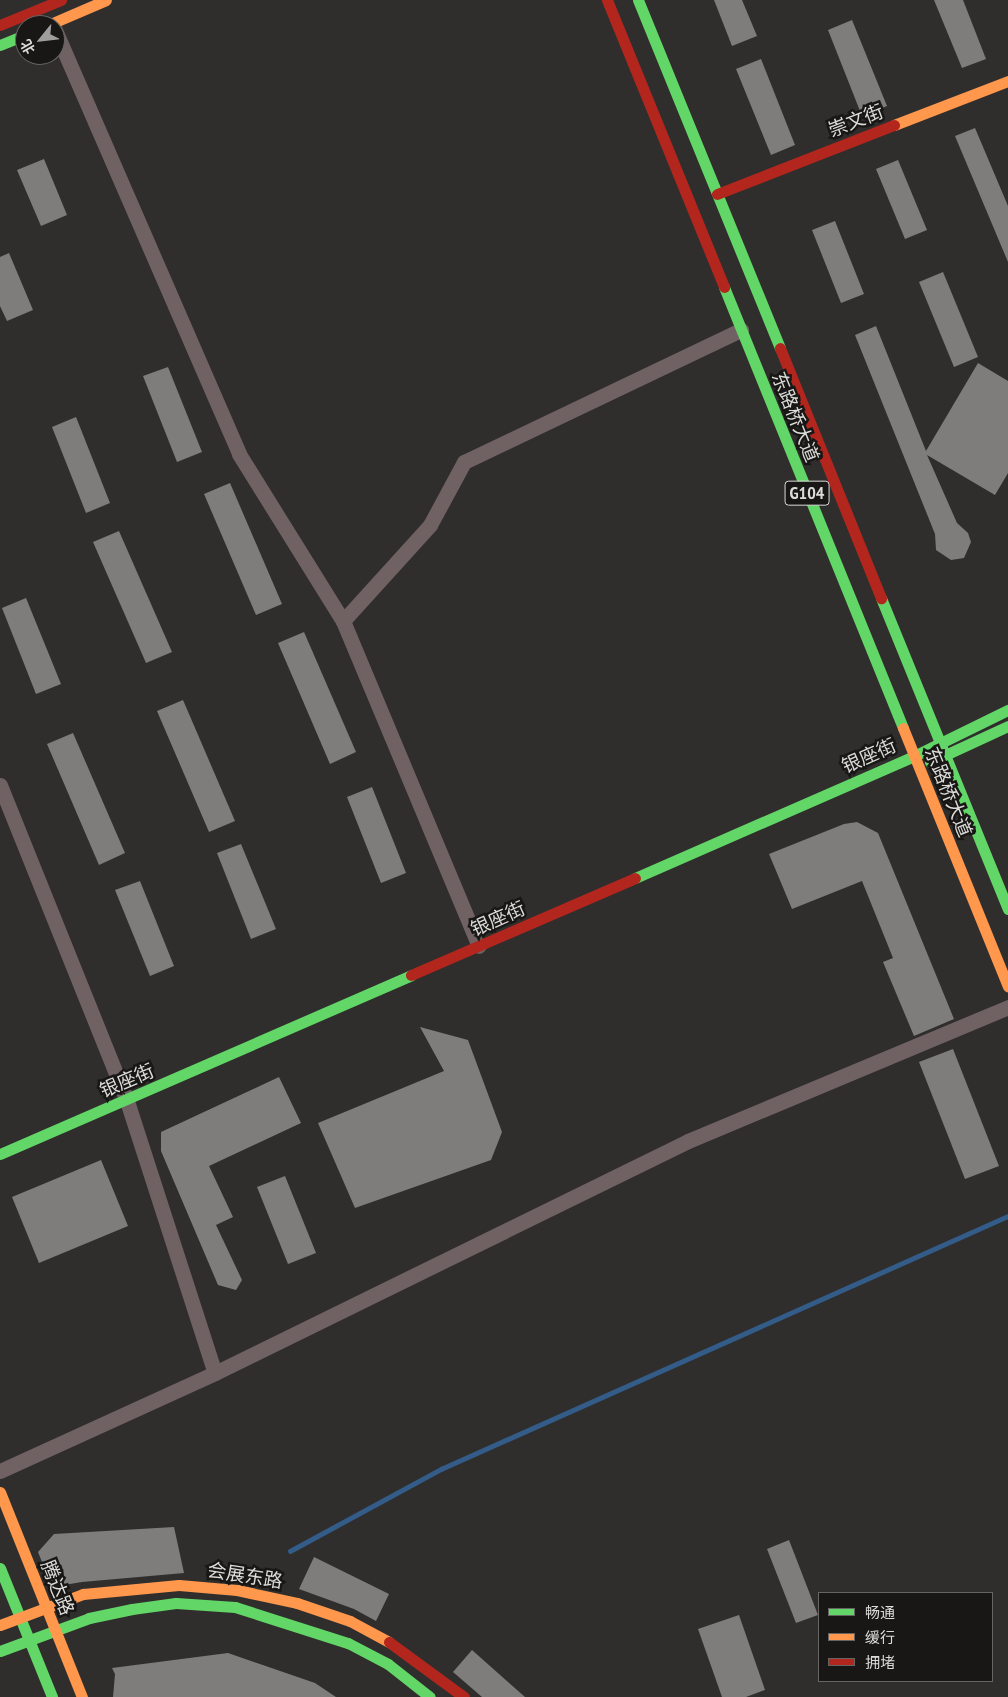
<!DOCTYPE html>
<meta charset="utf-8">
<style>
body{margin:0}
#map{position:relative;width:1008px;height:1697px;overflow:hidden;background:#2f2e2d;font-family:"PT Sans Narrow","Noto Sans SC",sans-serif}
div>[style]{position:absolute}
.stream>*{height:4.5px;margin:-2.25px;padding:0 2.25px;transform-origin:2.25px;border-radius:2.25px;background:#335c89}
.building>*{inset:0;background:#7e7d7c}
.street>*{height:15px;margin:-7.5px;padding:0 7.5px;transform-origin:7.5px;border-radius:7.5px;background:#706163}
.fast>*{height:11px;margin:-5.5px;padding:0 5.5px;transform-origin:5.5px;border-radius:5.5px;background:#63d668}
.slow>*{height:11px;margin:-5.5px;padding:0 5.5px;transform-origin:5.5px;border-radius:5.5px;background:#ff974d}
.jam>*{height:11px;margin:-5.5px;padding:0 5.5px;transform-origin:5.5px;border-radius:5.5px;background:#b3261e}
span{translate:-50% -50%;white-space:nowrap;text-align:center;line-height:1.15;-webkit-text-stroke:5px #181716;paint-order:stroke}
.shield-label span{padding:1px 4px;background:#181716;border:1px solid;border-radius:4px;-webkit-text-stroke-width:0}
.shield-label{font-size:18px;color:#dbdbd8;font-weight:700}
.street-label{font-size:19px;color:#dbdbd8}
.legend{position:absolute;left:818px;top:1592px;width:175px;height:90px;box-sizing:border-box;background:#181716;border:1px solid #666564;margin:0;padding:6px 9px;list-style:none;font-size:15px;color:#dbdbd8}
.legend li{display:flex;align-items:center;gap:10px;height:25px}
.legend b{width:25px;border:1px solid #666564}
.north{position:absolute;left:15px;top:15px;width:50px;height:50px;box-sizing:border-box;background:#181716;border:1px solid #666564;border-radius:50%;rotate:241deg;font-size:14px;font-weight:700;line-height:20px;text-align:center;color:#dbdbd8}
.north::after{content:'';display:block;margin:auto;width:18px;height:22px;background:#9f9e9c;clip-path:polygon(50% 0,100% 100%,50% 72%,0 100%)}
</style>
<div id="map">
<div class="stream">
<i style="left:290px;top:1551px;width:172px;rotate:-28.5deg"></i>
<i style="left:441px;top:1469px;width:621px;rotate:-24.05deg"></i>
</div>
<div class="building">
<i style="clip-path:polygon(714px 0,742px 0,757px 36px,732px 46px)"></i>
<i style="clip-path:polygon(934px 0,963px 0,986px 59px,962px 68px)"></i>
<i style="clip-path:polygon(852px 20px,887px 106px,862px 116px,828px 30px)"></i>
<i style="clip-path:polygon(761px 59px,795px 145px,771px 155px,736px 69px)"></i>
<i style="clip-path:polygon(975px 128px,1008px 206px,1008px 262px,955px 136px)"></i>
<i style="clip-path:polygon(44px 159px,67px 215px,41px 226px,17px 170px)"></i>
<i style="clip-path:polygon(898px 160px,927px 230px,905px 239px,876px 169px)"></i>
<i style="clip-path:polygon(835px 221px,864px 294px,841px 303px,812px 230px)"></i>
<i style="clip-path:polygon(9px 253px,33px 310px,7px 321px,0 306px,0 257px)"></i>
<i style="clip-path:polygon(943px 272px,978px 357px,954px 367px,919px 282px)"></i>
<i style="clip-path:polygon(876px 326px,926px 451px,978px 363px,1008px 381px,1008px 473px,995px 495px,927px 455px,957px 523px,968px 533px,971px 542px,964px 558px,951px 560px,936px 550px,935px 534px,855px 335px)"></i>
<i style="clip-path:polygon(168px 367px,202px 452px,177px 462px,143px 376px)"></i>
<i style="clip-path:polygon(76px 417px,110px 503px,86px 513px,52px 427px)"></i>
<i style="clip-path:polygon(230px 483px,282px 604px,256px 615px,204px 494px)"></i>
<i style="clip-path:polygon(119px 531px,172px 652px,146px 663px,93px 542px)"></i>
<i style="clip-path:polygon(26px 598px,61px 684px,36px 694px,2px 608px)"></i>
<i style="clip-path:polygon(304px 632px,356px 752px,330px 764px,278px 643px)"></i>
<i style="clip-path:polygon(183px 700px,235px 821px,209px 832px,157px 711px)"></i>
<i style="clip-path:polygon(73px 733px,125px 853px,99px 865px,47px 744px)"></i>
<i style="clip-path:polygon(372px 787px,406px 873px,381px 883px,347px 797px)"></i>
<i style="clip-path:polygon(857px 822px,878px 833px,954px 1019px,914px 1036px,883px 962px,893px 958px,862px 881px,792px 909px,769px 854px,844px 824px)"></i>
<i style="clip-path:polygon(241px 844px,276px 929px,251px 939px,217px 853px)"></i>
<i style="clip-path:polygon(140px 881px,174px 966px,150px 976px,115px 890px)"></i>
<i style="clip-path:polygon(420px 1027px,468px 1040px,502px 1132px,491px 1160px,355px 1208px,318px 1123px,444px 1071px)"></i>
<i style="clip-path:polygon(953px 1049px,999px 1166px,965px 1179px,919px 1062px)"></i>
<i style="clip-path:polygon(279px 1077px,301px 1123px,209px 1166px,233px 1217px,216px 1225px,242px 1280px,236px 1290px,218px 1285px,161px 1151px,161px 1132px)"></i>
<i style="clip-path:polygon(101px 1160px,128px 1226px,39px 1263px,12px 1197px)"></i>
<i style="clip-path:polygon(285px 1176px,316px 1253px,288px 1264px,257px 1187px)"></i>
<i style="clip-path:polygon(174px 1527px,184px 1573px,82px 1582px,52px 1587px,38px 1552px,54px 1534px)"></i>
<i style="clip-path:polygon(789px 1540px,818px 1615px,796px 1623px,767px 1549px)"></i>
<i style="clip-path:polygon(314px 1557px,389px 1594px,376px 1621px,354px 1609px,299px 1589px)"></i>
<i style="clip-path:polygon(739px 1615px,765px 1690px,746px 1697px,722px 1697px,698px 1629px)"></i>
<i style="clip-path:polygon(472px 1650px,525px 1697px,482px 1697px,453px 1672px)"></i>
<i style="clip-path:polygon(228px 1653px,315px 1683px,336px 1697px,113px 1697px,115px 1674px,112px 1668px)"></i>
</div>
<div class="street">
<i style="left:55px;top:30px;width:462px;rotate:66.5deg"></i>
<i style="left:239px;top:454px;width:197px;rotate:58.1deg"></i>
<i style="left:343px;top:621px;width:352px;rotate:67.3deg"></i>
<i style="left:343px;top:621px;width:130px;rotate:-47.8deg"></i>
<i style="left:430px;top:525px;width:72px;rotate:-61.6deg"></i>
<i style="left:464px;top:462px;width:307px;rotate:-25.5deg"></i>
<i style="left:0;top:785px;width:341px;rotate:68.1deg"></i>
<i style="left:127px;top:1101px;width:286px;rotate:72.1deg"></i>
<i style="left:0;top:1471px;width:236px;rotate:-24.5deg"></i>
<i style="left:215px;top:1373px;width:527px;rotate:-26.13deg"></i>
<i style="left:688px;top:1141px;width:347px;rotate:-22.7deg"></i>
</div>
<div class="fast">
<i style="left:638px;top:0;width:376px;rotate:67.8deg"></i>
<i style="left:0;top:45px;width:27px;rotate:-22deg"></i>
<i style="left:724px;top:287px;width:476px;rotate:67.9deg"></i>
<i style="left:881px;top:598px;width:336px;rotate:67.8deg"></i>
<i style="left:930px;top:762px;width:86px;rotate:-24.8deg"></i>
<i style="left:635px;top:878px;width:305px;rotate:-23.6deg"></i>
<i style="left:914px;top:756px;width:105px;rotate:-26.1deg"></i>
<i style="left:0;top:1154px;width:448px;rotate:-23.5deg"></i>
<i style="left:0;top:1568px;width:139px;rotate:68deg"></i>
<i style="left:0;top:1651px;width:95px;rotate:-20.3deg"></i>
<i style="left:89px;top:1618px;width:44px;rotate:-11.8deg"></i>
<i style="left:132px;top:1609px;width:44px;rotate:-7.8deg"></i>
<i style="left:176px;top:1603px;width:59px;rotate:3.9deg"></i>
<i style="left:235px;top:1607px;width:119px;rotate:17.7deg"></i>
<i style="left:348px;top:1643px;width:45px;rotate:27.7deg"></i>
<i style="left:388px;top:1664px;width:53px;rotate:38.2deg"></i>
</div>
<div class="slow">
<i style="left:48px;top:25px;width:63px;rotate:-23.3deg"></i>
<i style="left:894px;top:125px;width:122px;rotate:-21.1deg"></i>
<i style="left:903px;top:728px;width:279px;rotate:67.9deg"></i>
<i style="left:0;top:1492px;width:221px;rotate:68.2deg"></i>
<i style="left:0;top:1625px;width:89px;rotate:-20.5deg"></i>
<i style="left:83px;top:1594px;width:96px;rotate:-5.4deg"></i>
<i style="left:179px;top:1585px;width:58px;rotate:4.9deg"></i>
<i style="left:237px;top:1590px;width:61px;rotate:12.2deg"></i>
<i style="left:297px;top:1603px;width:56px;rotate:18.8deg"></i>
<i style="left:350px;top:1621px;width:44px;rotate:28.3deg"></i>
</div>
<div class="jam">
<i style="left:607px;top:0;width:310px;rotate:67.8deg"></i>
<i style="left:0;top:25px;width:66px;rotate:-22.3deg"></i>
<i style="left:717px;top:194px;width:190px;rotate:-21.3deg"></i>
<i style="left:780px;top:348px;width:270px;rotate:68deg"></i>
<i style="left:411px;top:975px;width:244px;rotate:-23.4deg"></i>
<i style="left:389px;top:1642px;width:93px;rotate:36.3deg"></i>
</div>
<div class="shield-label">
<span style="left:807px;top:493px">G104</span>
</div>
<div class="street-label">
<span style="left:856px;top:121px;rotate:-21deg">崇文街</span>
<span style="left:795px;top:417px;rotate:68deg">东路桥大道</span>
<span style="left:869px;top:756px;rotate:-24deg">银座街</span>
<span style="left:948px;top:792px;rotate:68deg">东路桥大道</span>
<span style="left:498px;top:919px;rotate:-24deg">银座街</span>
<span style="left:127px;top:1081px;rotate:-23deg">银座街</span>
<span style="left:245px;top:1576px;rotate:9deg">会展东路</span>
<span style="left:57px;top:1588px;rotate:68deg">腾达路</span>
</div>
<ul class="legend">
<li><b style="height:6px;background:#63d668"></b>畅通</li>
<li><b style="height:6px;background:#ff974d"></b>缓行</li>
<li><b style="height:6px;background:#b3261e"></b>拥堵</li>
</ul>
<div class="north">北</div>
</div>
